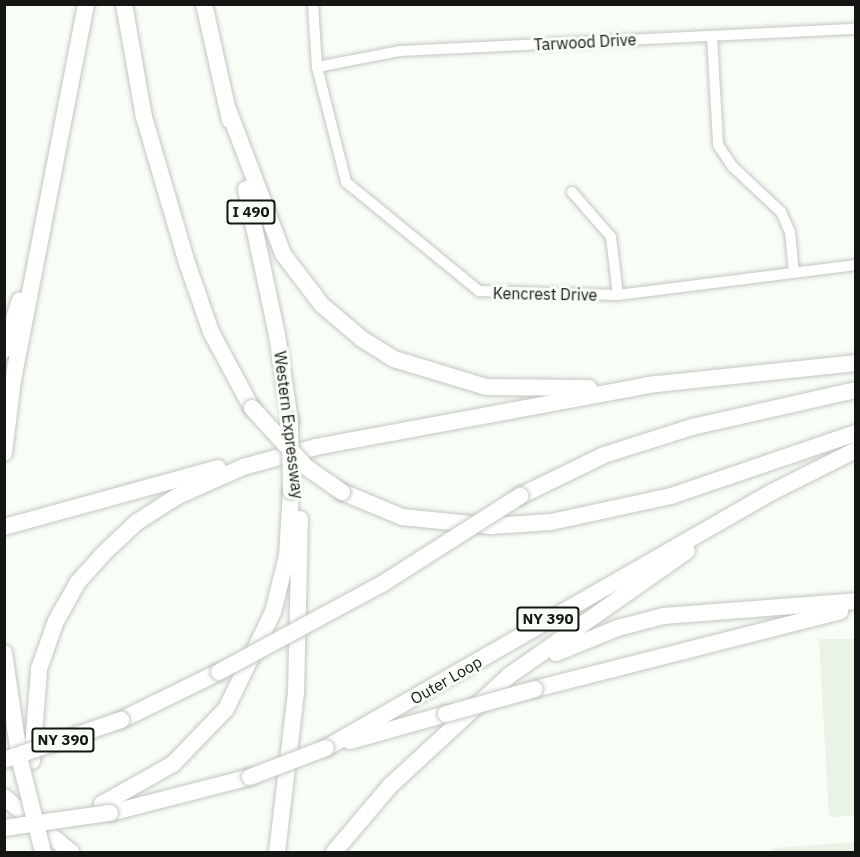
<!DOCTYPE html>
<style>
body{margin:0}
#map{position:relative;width:860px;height:857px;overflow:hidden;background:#f8fef6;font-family:"IBM Plex Sans",sans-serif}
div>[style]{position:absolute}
.built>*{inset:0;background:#eaf4e6}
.roads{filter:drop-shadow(0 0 2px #c2c7c0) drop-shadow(0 0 2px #c2c7c0)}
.minor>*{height:10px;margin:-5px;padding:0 5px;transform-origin:5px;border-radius:5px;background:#fff}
.highway>*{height:16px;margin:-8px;padding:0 8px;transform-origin:8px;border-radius:8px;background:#fff}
.bridges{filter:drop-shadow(0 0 2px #c2c7c0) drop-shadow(0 0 2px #c2c7c0)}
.highway-bridge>*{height:16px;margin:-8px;padding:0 8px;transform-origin:8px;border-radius:8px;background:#fff}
span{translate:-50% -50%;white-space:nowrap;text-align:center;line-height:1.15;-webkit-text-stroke:6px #f8fef6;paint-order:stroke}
.shield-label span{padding:2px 4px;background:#f8fef6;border:2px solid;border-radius:4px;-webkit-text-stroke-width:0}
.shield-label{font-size:15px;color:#141613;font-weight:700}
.street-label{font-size:16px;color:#141613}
.frame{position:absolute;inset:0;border:6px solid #141613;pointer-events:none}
</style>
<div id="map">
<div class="built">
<i style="clip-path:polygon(819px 639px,855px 639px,855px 816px,829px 817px)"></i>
<i style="clip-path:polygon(855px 842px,855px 852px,773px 852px,773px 848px)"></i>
</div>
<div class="roads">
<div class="minor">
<i style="left:313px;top:4px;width:63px;rotate:86.4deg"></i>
<i style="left:317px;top:67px;width:119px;rotate:75.8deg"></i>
<i style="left:346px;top:182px;width:172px;rotate:39.3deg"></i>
<i style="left:479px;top:291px;width:139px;rotate:1.6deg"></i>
<i style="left:618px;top:295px;width:240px;rotate:-7.2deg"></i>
<i style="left:712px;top:36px;width:109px;rotate:86.8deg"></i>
<i style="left:718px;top:145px;width:27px;rotate:56deg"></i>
<i style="left:733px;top:167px;width:66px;rotate:43.2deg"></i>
<i style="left:781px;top:212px;width:22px;rotate:66deg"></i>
<i style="left:790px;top:232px;width:41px;rotate:84.4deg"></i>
<i style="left:317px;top:67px;width:85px;rotate:-10.9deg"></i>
<i style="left:400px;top:51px;width:457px;rotate:-2.8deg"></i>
<i style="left:572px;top:192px;width:60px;rotate:49.1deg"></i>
<i style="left:611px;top:237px;width:58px;rotate:83.1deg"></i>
</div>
<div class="highway">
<i style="left:124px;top:4px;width:115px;rotate:80deg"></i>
<i style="left:144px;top:117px;width:152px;rotate:73.6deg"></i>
<i style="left:187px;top:263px;width:73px;rotate:70.8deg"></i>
<i style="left:211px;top:332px;width:86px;rotate:61.7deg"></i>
<i style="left:204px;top:4px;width:119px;rotate:77.4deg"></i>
<i style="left:228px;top:109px;width:155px;rotate:69.2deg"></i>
<i style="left:283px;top:254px;width:64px;rotate:52.6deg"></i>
<i style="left:322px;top:305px;width:52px;rotate:40.4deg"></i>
<i style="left:362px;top:339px;width:38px;rotate:32deg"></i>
<i style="left:394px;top:359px;width:96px;rotate:16.9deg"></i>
<i style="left:486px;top:387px;width:103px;rotate:0.6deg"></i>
<i style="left:246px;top:189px;width:149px;rotate:78deg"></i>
<i style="left:277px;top:335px;width:87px;rotate:81.4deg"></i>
<i style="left:4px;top:350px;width:52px;rotate:-72.3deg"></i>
<i style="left:647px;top:385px;width:210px;rotate:-6deg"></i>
<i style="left:4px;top:453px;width:74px;rotate:-83deg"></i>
<i style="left:13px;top:380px;width:383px;rotate:-79deg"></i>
<i style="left:342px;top:492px;width:65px;rotate:22.6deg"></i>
<i style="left:402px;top:517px;width:89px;rotate:5.8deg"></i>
<i style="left:491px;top:526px;width:60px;rotate:-3.8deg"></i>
<i style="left:551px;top:522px;width:123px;rotate:-12.2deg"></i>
<i style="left:671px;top:496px;width:195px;rotate:-18.8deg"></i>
<i style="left:520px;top:496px;width:93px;rotate:-26deg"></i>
<i style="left:604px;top:455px;width:92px;rotate:-17.7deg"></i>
<i style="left:692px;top:427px;width:168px;rotate:-12.7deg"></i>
<i style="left:4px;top:527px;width:222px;rotate:-15.4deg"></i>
<i style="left:4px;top:653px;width:109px;rotate:81.6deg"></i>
<i style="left:556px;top:653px;width:67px;rotate:-22deg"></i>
<i style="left:618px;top:628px;width:47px;rotate:-14.9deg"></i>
<i style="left:663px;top:616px;width:194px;rotate:-4.4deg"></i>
<i style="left:535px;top:689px;width:315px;rotate:-14.3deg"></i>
<i style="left:121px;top:720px;width:109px;rotate:-26.1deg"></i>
<i style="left:350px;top:741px;width:100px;rotate:-15.7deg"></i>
<i style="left:326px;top:748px;width:514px;rotate:-29.86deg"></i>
<i style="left:772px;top:492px;width:94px;rotate:-26.6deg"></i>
<i style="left:32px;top:761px;width:92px;rotate:-85.6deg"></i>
<i style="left:39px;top:669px;width:51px;rotate:-70.5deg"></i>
<i style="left:56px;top:621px;width:45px;rotate:-60.6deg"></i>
<i style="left:78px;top:582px;width:38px;rotate:-48deg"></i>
<i style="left:103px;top:554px;width:47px;rotate:-43.3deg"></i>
<i style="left:137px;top:522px;width:46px;rotate:-32.7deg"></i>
<i style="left:176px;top:497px;width:73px;rotate:-24.1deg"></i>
<i style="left:243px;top:467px;width:76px;rotate:-15.3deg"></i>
<i style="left:316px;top:447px;width:346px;rotate:-10.5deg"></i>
<i style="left:4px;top:797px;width:87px;rotate:39.4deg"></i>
<i style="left:102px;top:804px;width:81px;rotate:-29.4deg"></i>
<i style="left:173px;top:764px;width:76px;rotate:-46.1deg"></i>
<i style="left:226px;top:709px;width:108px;rotate:-64.1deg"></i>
<i style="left:273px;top:612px;width:58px;rotate:-76deg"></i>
<i style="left:287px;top:556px;width:65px;rotate:-86.5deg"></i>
<i style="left:110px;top:813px;width:145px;rotate:-14.4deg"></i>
<i style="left:277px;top:852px;width:160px;rotate:-83.2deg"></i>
<i style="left:296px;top:693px;width:174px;rotate:-88.7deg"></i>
<i style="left:334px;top:852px;width:87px;rotate:-49.7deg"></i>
<i style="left:390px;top:786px;width:163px;rotate:-42.8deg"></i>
<i style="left:510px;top:675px;width:216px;rotate:-35deg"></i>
</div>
</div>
<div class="bridges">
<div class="highway-bridge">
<i style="left:252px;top:408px;width:80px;rotate:47.5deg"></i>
<i style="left:306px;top:467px;width:44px;rotate:34.8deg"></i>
<i style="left:290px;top:421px;width:70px;rotate:89.2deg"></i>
<i style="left:219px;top:672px;width:185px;rotate:-28.4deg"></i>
<i style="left:382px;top:584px;width:164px;rotate:-32.5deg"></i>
<i style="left:446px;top:714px;width:92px;rotate:-15.7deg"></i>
<i style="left:4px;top:760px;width:124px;rotate:-18.9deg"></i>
<i style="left:20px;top:761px;width:94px;rotate:75.8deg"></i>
<i style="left:250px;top:777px;width:81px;rotate:-20.9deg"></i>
<i style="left:4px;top:828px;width:107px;rotate:-8.1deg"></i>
</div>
</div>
<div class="shield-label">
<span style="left:251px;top:212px">I 490</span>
<span style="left:548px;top:619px">NY 390</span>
<span style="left:63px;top:740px">NY 390</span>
</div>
<div class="street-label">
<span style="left:585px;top:42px;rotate:-3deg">Tarwood Drive</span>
<span style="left:545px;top:294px;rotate:1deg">Kencrest Drive</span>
<span style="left:289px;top:425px;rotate:83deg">Western Expressway</span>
<span style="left:446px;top:680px;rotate:-30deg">Outer Loop</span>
</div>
<div class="frame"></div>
</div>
